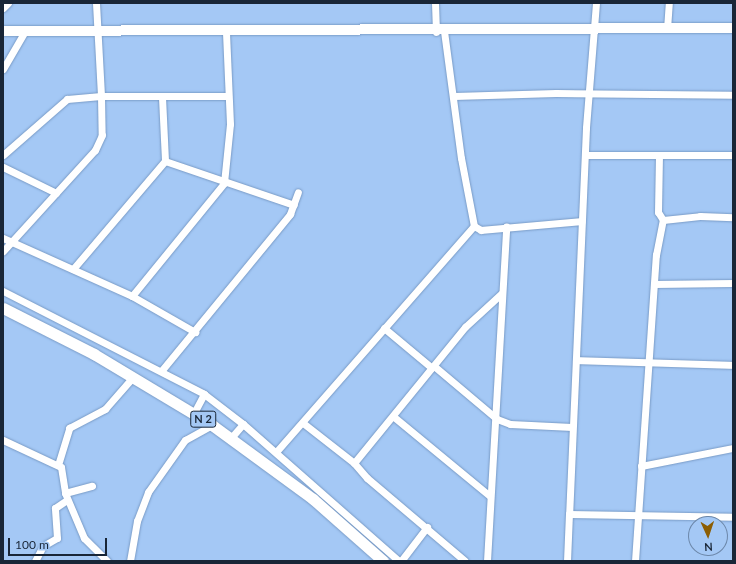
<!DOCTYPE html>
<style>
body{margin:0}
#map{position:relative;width:736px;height:564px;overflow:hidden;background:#a4c8f5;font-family:Lato,sans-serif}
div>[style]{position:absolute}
.roads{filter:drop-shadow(0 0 1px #799bc6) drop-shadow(0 0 1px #799bc6)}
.street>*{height:7px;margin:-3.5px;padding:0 3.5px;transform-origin:3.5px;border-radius:3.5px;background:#fff}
.secondary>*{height:10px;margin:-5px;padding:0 5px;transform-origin:5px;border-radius:5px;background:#fff}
.primary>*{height:11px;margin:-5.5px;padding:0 5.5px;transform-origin:5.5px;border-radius:5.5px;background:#fff}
span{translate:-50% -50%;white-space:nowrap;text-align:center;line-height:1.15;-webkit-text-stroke:3px #a4c8f5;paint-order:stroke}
.shield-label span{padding:1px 3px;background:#a4c8f5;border:1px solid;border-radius:3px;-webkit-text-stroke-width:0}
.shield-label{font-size:11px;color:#192637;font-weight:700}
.frame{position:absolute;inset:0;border:4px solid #192637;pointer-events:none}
.north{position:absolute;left:688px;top:516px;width:40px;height:40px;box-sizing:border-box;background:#a4c8f5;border:1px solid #6c87a9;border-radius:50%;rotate:177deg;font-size:11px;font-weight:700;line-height:16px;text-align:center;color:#192637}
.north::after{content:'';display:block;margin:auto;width:14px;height:18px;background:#8c5e04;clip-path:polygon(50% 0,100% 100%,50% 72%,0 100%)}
.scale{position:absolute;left:8px;top:538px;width:99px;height:18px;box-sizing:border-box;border:2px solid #192637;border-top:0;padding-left:5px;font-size:12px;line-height:14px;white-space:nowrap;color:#192637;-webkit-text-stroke:3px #a4c8f5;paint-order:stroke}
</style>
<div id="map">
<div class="roads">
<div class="street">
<i style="left:96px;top:3px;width:93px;rotate:86.9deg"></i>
<i style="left:101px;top:96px;width:127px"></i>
<i style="left:435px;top:3px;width:29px;rotate:88deg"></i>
<i style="left:596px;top:3px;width:125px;rotate:94.6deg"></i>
<i style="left:586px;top:128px;width:386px;rotate:92.5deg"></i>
<i style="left:569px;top:514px;width:164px;rotate:1deg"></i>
<i style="left:3px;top:8px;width:7px;rotate:-45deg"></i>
<i style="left:667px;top:29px;width:26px;rotate:-86deg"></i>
<i style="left:444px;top:31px;width:128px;rotate:82.4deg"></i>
<i style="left:461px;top:158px;width:69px;rotate:79.2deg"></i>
<i style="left:474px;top:226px;width:8px;rotate:30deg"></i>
<i style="left:481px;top:230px;width:101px;rotate:-5.1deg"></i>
<i style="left:3px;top:69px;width:44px;rotate:-59.9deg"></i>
<i style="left:454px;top:96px;width:102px;rotate:-1.7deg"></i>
<i style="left:556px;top:93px;width:177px;rotate:0.6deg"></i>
<i style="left:162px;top:97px;width:64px;rotate:87.3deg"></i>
<i style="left:3px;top:155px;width:85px;rotate:-41.2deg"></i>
<i style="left:67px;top:99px;width:34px;rotate:-5deg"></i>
<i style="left:101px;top:96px;width:39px;rotate:89deg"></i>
<i style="left:102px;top:135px;width:17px;rotate:115deg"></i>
<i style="left:95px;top:150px;width:137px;rotate:132.3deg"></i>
<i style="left:586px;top:155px;width:147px"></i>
<i style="left:3px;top:167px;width:59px;rotate:26.1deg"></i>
<i style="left:663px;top:220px;width:37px;rotate:-6deg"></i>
<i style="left:700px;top:216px;width:33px;rotate:2deg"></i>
<i style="left:3px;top:238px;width:141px;rotate:24.2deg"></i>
<i style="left:132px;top:296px;width:73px;rotate:29.7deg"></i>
<i style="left:73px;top:269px;width:142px;rotate:-49.6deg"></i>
<i style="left:165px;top:161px;width:136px;rotate:18.8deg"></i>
<i style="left:654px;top:284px;width:79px;rotate:-0.7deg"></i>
<i style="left:3px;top:291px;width:226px;rotate:27.1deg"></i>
<i style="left:204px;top:394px;width:21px;rotate:118deg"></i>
<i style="left:132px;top:296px;width:146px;rotate:-50.8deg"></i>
<i style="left:224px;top:183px;width:59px;rotate:-84.2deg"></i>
<i style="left:230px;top:124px;width:91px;rotate:-92.5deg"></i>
<i style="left:384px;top:328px;width:62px;rotate:39.8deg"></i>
<i style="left:576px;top:360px;width:157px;rotate:1.8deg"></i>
<i style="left:434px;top:366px;width:82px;rotate:40.1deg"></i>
<i style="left:497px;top:419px;width:14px;rotate:21deg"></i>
<i style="left:510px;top:424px;width:62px;rotate:2.8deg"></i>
<i style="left:162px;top:370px;width:202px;rotate:-50.6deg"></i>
<i style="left:290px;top:214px;width:23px;rotate:-70deg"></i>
<i style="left:204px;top:394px;width:49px;rotate:37.6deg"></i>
<i style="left:243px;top:424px;width:18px;rotate:131deg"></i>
<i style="left:394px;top:417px;width:124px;rotate:39.5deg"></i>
<i style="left:303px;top:423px;width:65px;rotate:38.1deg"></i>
<i style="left:354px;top:463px;width:20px;rotate:49deg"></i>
<i style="left:367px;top:478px;width:128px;rotate:40.3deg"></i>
<i style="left:243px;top:424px;width:208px;rotate:41.3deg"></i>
<i style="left:3px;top:440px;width:64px;rotate:25deg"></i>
<i style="left:61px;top:467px;width:26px;rotate:81deg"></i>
<i style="left:65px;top:493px;width:49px;rotate:67.1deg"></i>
<i style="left:84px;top:538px;width:33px;rotate:45deg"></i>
<i style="left:276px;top:452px;width:300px;rotate:-48.8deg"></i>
<i style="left:354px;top:463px;width:176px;rotate:-50.8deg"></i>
<i style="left:465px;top:327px;width:50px;rotate:-42.6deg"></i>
<i style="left:58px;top:465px;width:39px;rotate:-73deg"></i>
<i style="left:69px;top:428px;width:41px;rotate:-27.8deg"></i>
<i style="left:105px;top:409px;width:43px;rotate:-48.8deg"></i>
<i style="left:641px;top:466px;width:94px;rotate:-11.1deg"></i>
<i style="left:65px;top:493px;width:28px;rotate:-15deg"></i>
<i style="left:35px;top:561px;width:17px;rotate:-62deg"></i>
<i style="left:43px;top:546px;width:16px;rotate:-30deg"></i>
<i style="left:57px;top:538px;width:30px;rotate:-94deg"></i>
<i style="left:55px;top:508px;width:14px;rotate:-34deg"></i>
<i style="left:130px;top:561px;width:41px;rotate:-80.1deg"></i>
<i style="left:137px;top:521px;width:31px;rotate:-69deg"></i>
<i style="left:148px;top:492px;width:64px;rotate:-54.6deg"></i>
<i style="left:185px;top:440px;width:31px;rotate:-29deg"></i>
<i style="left:401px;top:561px;width:43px;rotate:-52.6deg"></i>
<i style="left:487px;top:561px;width:335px;rotate:-86.7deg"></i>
<i style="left:567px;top:561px;width:47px;rotate:-87.6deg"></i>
<i style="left:635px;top:561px;width:307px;rotate:-86.1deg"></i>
<i style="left:656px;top:255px;width:36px;rotate:-79deg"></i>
<i style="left:663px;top:220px;width:9px;rotate:-122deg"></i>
<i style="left:658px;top:212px;width:56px;rotate:-89deg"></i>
</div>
<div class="secondary">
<i style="left:3px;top:31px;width:730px;rotate:-0.24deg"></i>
</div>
<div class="primary">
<i style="left:3px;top:308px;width:102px;rotate:26.8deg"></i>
<i style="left:94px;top:354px;width:138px;rotate:31deg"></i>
<i style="left:212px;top:425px;width:125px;rotate:36.2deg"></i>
<i style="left:313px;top:499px;width:94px;rotate:41.5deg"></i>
</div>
</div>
<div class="shield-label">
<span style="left:203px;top:419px">N 2</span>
</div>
<div class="frame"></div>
<div class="north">N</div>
<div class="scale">100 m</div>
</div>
